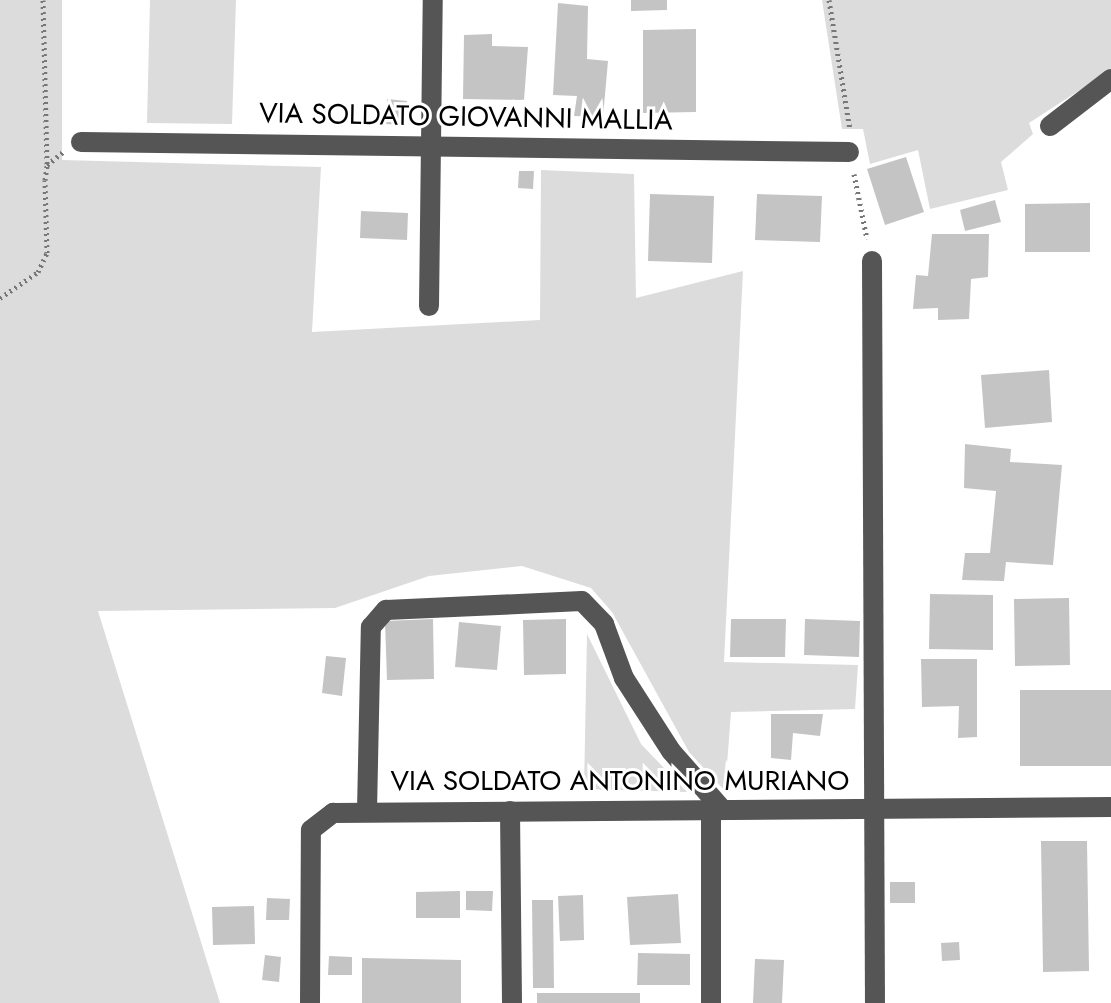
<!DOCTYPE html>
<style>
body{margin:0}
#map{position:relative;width:1111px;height:1003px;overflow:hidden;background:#fff;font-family:Jost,sans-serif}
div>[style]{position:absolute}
.green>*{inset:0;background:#dcdcdc}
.building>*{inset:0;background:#c4c4c4}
.path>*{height:5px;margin-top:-2.5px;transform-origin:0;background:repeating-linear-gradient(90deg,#777 0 2px,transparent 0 6px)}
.minor>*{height:20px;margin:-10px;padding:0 10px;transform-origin:10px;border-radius:10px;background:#555}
span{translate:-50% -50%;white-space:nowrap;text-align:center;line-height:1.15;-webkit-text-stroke:6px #fff;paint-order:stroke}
.street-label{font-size:28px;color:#000}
</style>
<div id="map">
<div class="green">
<i style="clip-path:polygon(0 0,62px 0,62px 160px,321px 167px,312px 332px,540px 320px,541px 170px,634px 174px,636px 298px,743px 271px,724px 662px,858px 665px,855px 709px,731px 712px,725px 791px,689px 752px,612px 612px,591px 588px,522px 566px,429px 576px,335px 608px,98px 611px,220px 1003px,0 1003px)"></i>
<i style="clip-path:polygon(150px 0,236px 0,232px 124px,147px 123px)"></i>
<i style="clip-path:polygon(822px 0,1111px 0,1111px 70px,1029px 123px,1033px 134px,1001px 162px,1008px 190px,930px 209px,918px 150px,870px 164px,863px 129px,842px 129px)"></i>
<i style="clip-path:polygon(587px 634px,641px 744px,687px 792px,584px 789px)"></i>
</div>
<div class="building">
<i style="clip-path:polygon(631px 0,667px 0,667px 10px,631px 11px)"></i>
<i style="clip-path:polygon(558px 3px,588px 6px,587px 59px,608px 61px,603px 117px,574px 116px,577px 96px,553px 95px)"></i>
<i style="clip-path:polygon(696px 29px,696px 112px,643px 113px,643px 30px)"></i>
<i style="clip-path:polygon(492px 34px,492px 46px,528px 47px,524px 100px,463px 99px,464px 35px)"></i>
<i style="clip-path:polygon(387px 99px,407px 101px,405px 125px,385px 124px)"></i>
<i style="clip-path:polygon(906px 157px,924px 212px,885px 225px,867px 169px)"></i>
<i style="clip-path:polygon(519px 171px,534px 171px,533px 189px,518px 188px)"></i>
<i style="clip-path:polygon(650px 194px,714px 196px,712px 263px,648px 261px)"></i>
<i style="clip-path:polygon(757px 194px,822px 196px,820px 242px,755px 240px)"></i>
<i style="clip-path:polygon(995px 200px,1001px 222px,965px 231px,960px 210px)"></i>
<i style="clip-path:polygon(1090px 203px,1090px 252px,1025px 252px,1025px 204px)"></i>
<i style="clip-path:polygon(361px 211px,408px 213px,407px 240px,360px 238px)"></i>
<i style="clip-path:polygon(932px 234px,989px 234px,988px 277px,971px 279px,969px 319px,938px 320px,938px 308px,913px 309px,916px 275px,928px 276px)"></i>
<i style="clip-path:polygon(1049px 370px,1052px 422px,985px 428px,981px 375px)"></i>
<i style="clip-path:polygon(965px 444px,1011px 449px,1010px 462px,1062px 465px,1053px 565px,1006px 562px,1004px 581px,962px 580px,965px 553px,990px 553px,996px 491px,964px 488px)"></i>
<i style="clip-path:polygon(930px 594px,993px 595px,993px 650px,929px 649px)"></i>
<i style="clip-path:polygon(1069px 598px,1070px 665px,1015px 666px,1014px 599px)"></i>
<i style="clip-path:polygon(433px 619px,434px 679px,387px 680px,385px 621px)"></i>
<i style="clip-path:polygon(566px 619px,566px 674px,524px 675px,523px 620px)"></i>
<i style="clip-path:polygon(731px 619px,786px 619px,785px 657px,730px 657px)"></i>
<i style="clip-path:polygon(805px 619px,860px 621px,859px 657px,804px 655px)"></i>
<i style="clip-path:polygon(459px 622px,501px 626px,497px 670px,455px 667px)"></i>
<i style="clip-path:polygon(326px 656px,346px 658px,342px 696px,322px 693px)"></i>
<i style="clip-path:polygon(921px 659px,977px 659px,977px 737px,958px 738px,959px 706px,922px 707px)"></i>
<i style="clip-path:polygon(1020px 690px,1111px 690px,1111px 766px,1020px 766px)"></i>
<i style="clip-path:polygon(771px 714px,823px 714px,820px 736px,793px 733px,791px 760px,771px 758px)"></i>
<i style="clip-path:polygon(1041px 841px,1087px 841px,1089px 971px,1043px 972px)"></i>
<i style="clip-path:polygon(890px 882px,915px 882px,915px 903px,890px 903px)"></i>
<i style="clip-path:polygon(460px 891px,460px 918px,416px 918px,416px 892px)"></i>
<i style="clip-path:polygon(466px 891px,493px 891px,492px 911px,466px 910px)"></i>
<i style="clip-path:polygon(678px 894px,681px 943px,630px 945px,627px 897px)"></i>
<i style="clip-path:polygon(583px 895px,584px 940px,560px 941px,558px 896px)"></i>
<i style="clip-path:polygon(267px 898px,290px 899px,289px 920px,266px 920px)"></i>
<i style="clip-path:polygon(532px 900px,553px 900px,554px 988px,533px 988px)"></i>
<i style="clip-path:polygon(254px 906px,255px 944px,213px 945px,212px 907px)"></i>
<i style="clip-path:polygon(959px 942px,960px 960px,942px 961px,941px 943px)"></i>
<i style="clip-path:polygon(638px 953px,690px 954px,690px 985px,637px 985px)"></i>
<i style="clip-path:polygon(265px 955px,281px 957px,279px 982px,262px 980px)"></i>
<i style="clip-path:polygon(329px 956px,352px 957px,352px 975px,328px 975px)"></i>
<i style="clip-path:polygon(362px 958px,461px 960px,461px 1003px,362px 1003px)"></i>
<i style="clip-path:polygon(755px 959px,784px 960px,782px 1003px,753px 1003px)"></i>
<i style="clip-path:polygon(537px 993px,640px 993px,640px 1003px,537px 1003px)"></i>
</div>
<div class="path">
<i style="left:43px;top:0;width:164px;rotate:88.6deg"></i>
<i style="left:829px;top:0;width:131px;rotate:80.8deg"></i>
<i style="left:854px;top:174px;width:66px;rotate:78.7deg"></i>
<i style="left:0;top:298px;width:46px;rotate:-34.4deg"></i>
<i style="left:38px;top:272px;width:21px;rotate:-65deg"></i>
<i style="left:47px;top:253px;width:73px;rotate:-91.6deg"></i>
<i style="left:45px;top:180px;width:15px;rotate:-82deg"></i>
<i style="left:47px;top:165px;width:21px;rotate:-39deg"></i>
</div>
<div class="minor">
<i style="left:1050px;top:126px;width:77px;rotate:-37.6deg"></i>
<i style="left:81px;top:142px;width:768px;rotate:0.75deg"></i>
<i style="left:872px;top:261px;width:742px;rotate:89.77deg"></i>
<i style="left:429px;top:306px;width:306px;rotate:-89.3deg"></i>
<i style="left:367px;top:811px;width:184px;rotate:-88.8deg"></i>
<i style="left:371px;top:627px;width:23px;rotate:-49deg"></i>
<i style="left:386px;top:610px;width:196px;rotate:-2.6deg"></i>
<i style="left:582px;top:601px;width:32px;rotate:46deg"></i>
<i style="left:604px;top:624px;width:58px;rotate:69.7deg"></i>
<i style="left:624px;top:678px;width:87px;rotate:57.2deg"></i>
<i style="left:671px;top:751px;width:77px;rotate:48.7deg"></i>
<i style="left:510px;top:811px;width:192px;rotate:89.4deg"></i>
<i style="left:310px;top:1003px;width:173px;rotate:-89.7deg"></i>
<i style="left:311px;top:830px;width:28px;rotate:-38deg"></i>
<i style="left:333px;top:813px;width:778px;rotate:-0.44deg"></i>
<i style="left:711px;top:1003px;width:194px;rotate:-90deg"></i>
</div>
<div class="street-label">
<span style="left:466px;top:117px;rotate:1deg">VIA SOLDATO GIOVANNI MALLIA</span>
<span style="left:620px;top:781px">VIA SOLDATO ANTONINO MURIANO</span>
</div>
</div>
